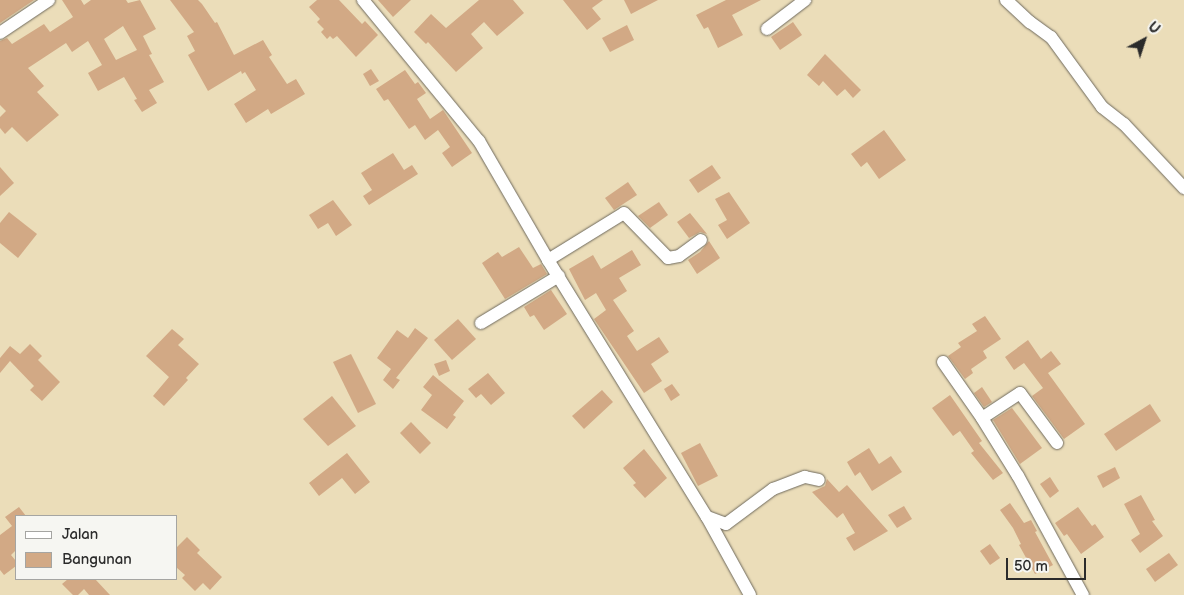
<!DOCTYPE html>
<style>
body{margin:0}
#map{position:relative;width:1184px;height:595px;overflow:hidden;background:#ebddb9;font-family:"Balsamiq Sans",sans-serif}
div>[style]{position:absolute}
.building>*{inset:0;background:#d2a985}
.roads{filter:drop-shadow(0 0 1px #6e695d) drop-shadow(0 0 1px #6e695d)}
.street>*{height:12px;margin:-6px;padding:0 6px;transform-origin:6px;border-radius:6px;background:#fff}
span{translate:-50% -50%;white-space:nowrap;text-align:center;line-height:1.15;-webkit-text-stroke:5px #f6f6f2;paint-order:stroke}
.legend{position:absolute;left:15px;top:515px;width:162px;height:65px;box-sizing:border-box;background:#f6f6f2;border:1px solid #a5a5a2;margin:0;padding:6px 9px;list-style:none;font-size:15px;color:#2b2b2b}
.legend li{display:flex;align-items:center;gap:10px;height:25px}
.legend b{width:25px;border:1px solid #a5a5a2}
.north{position:absolute;left:1119px;top:15px;width:50px;height:50px;-webkit-text-stroke:4px #f6f6f2;paint-order:stroke;rotate:40deg;font-size:14px;font-weight:700;line-height:20px;text-align:center;color:#2b2b2b}
.north::after{content:'';display:block;margin:auto;width:18px;height:22px;background:#2b2b2b;clip-path:polygon(50% 0,100% 100%,50% 72%,0 100%)}
.scale{position:absolute;left:1006px;top:558px;width:80px;height:22px;box-sizing:border-box;border:2px solid #2b2b2b;border-top:0;padding-left:6px;font-size:15px;line-height:18px;white-space:nowrap;color:#2b2b2b;-webkit-text-stroke:4px #f6f6f2;paint-order:stroke}
</style>
<div id="map">
<div class="building">
<i style="clip-path:polygon(0 0,34px 0,0 23px)"></i>
<i style="clip-path:polygon(evenodd,62px 0,81px 0,84px 5px,91px 0,126px 0,128px 3px,140px 0,156px 29px,143px 36px,152px 54px,149px 55px,164px 82px,149px 90px,157px 103px,142px 112px,134px 100px,137px 99px,124px 77px,98px 91px,88px 73px,102px 65px,88px 41px,72px 52px,66px 43px,28px 68px,44px 86px,37px 92px,59px 115px,27px 142px,12px 127px,5px 134px,0 128px,0 117px,6px 111px,0 105px,0 41px,7px 38px,12px 44px,44px 24px,50px 32px,73px 17px,62px 0,123px 26px,137px 50px,116px 60px,104px 39px,123px 26px)"></i>
<i style="clip-path:polygon(170px 0,198px 0,202px 4px,215px 23px,217px 22px,234px 55px,263px 40px,272px 55px,269px 57px,287px 84px,296px 79px,305px 94px,271px 114px,268px 109px,246px 123px,234px 104px,256px 90px,245px 72px,242px 74px,241px 71px,208px 91px,188px 55px,195px 51px,187px 36px,194px 32px)"></i>
<i style="clip-path:polygon(317px 0,339px 0,362px 24px,365px 21px,378px 35px,356px 57px,337px 36px,333px 39px,330px 36px,327px 39px,321px 32px,324px 29px,317px 22px,320px 19px,309px 7px)"></i>
<i style="clip-path:polygon(378px 0,411px 0,393px 17px)"></i>
<i style="clip-path:polygon(479px 0,513px 0,524px 13px,497px 36px,484px 22px,471px 34px,483px 48px,456px 72px,428px 42px,426px 44px,414px 32px,431px 14px,446px 28px)"></i>
<i style="clip-path:polygon(563px 0,603px 0,592px 8px,601px 19px,587px 30px)"></i>
<i style="clip-path:polygon(624px 0,658px 0,631px 14px)"></i>
<i style="clip-path:polygon(726px 0,761px 0,732px 15px,743px 35px,718px 48px,708px 27px,704px 29px,696px 15px)"></i>
<i style="clip-path:polygon(793px 22px,802px 35px,780px 50px,771px 37px)"></i>
<i style="clip-path:polygon(627px 25px,634px 40px,610px 52px,602px 38px)"></i>
<i style="clip-path:polygon(825px 54px,861px 90px,853px 98px,845px 89px,837px 96px,823px 81px,819px 86px,807px 75px)"></i>
<i style="clip-path:polygon(371px 69px,379px 81px,370px 86px,363px 74px)"></i>
<i style="clip-path:polygon(405px 70px,415px 84px,418px 82px,426px 93px,417px 99px,430px 119px,443px 110px,472px 153px,452px 167px,442px 153px,450px 147px,438px 130px,425px 140px,415px 125px,409px 129px,388px 99px,384px 101px,376px 89px)"></i>
<i style="clip-path:polygon(884px 130px,906px 160px,879px 179px,867px 162px,861px 167px,851px 154px)"></i>
<i style="clip-path:polygon(393px 153px,404px 170px,412px 165px,418px 174px,369px 205px,363px 196px,372px 190px,361px 173px)"></i>
<i style="clip-path:polygon(712px 165px,721px 178px,698px 193px,689px 180px)"></i>
<i style="clip-path:polygon(0 167px,14px 183px,0 196px)"></i>
<i style="clip-path:polygon(628px 182px,637px 195px,614px 210px,605px 198px)"></i>
<i style="clip-path:polygon(729px 192px,750px 223px,727px 239px,718px 225px,727px 220px,715px 199px)"></i>
<i style="clip-path:polygon(333px 200px,352px 225px,336px 236px,328px 223px,318px 229px,309px 215px)"></i>
<i style="clip-path:polygon(659px 202px,668px 215px,650px 228px,638px 216px)"></i>
<i style="clip-path:polygon(9px 212px,37px 234px,18px 258px,0 243px,0 223px)"></i>
<i style="clip-path:polygon(690px 213px,707px 234px,700px 232px,689px 238px,677px 222px)"></i>
<i style="clip-path:polygon(709px 241px,720px 258px,697px 274px,688px 260px,700px 252px)"></i>
<i style="clip-path:polygon(519px 247px,533px 268px,541px 264px,547px 274px,505px 299px,482px 263px,498px 252px,502px 257px)"></i>
<i style="clip-path:polygon(632px 250px,641px 265px,619px 278px,627px 291px,613px 300px,634px 331px,627px 336px,637px 351px,659px 337px,669px 352px,651px 364px,662px 381px,644px 393px,594px 319px,606px 310px,596px 293px,585px 300px,569px 269px,593px 255px,601px 269px)"></i>
<i style="clip-path:polygon(551px 290px,567px 314px,544px 330px,534px 315px,530px 317px,524px 307px)"></i>
<i style="clip-path:polygon(985px 316px,1001px 339px,983px 351px,987px 358px,971px 369px,973px 373px,965px 379px,948px 356px,961px 347px,958px 343px,977px 331px,972px 324px)"></i>
<i style="clip-path:polygon(458px 319px,476px 339px,452px 360px,434px 340px)"></i>
<i style="clip-path:polygon(415px 328px,428px 338px,396px 378px,400px 380px,393px 389px,383px 380px,391px 369px,377px 358px,397px 330px,408px 338px)"></i>
<i style="clip-path:polygon(172px 329px,184px 339px,178px 345px,199px 364px,186px 378px,188px 380px,164px 406px,153px 396px,169px 377px,146px 356px)"></i>
<i style="clip-path:polygon(1028px 340px,1041px 359px,1051px 351px,1061px 364px,1048px 373px,1085px 424px,1064px 439px,1032px 396px,1043px 388px,1024px 363px,1014px 370px,1005px 357px)"></i>
<i style="clip-path:polygon(30px 344px,42px 356px,38px 360px,60px 382px,42px 401px,30px 390px,34px 386px,10px 361px,0 373px,0 358px,10px 346px,20px 354px)"></i>
<i style="clip-path:polygon(351px 354px,376px 404px,358px 413px,333px 362px)"></i>
<i style="clip-path:polygon(446px 360px,450px 371px,439px 376px,434px 364px)"></i>
<i style="clip-path:polygon(488px 373px,505px 393px,491px 405px,481px 394px,476px 398px,468px 389px)"></i>
<i style="clip-path:polygon(433px 375px,464px 401px,453px 415px,456px 417px,447px 429px,421px 410px,432px 395px,423px 387px)"></i>
<i style="clip-path:polygon(672px 384px,680px 395px,671px 401px,664px 389px)"></i>
<i style="clip-path:polygon(982px 387px,992px 402px,984px 407px,974px 393px)"></i>
<i style="clip-path:polygon(602px 390px,613px 402px,584px 429px,572px 416px)"></i>
<i style="clip-path:polygon(950px 395px,982px 441px,979px 443px,1003px 473px,993px 480px,971px 453px,974px 451px,960px 431px,953px 436px,932px 408px)"></i>
<i style="clip-path:polygon(332px 396px,356px 426px,328px 446px,303px 419px)"></i>
<i style="clip-path:polygon(1150px 404px,1161px 421px,1116px 451px,1104px 434px)"></i>
<i style="clip-path:polygon(1012px 408px,1042px 448px,1020px 464px,993px 420px)"></i>
<i style="clip-path:polygon(411px 422px,431px 443px,420px 454px,400px 433px)"></i>
<i style="clip-path:polygon(700px 443px,718px 476px,698px 486px,681px 453px)"></i>
<i style="clip-path:polygon(869px 448px,879px 464px,891px 456px,902px 472px,872px 491px,860px 472px,855px 476px,847px 462px)"></i>
<i style="clip-path:polygon(644px 449px,667px 478px,645px 498px,633px 485px,636px 483px,623px 468px)"></i>
<i style="clip-path:polygon(347px 453px,370px 482px,355px 494px,342px 478px,319px 496px,309px 483px)"></i>
<i style="clip-path:polygon(1115px 467px,1120px 478px,1103px 488px,1097px 476px)"></i>
<i style="clip-path:polygon(1050px 477px,1059px 491px,1050px 498px,1040px 484px)"></i>
<i style="clip-path:polygon(827px 479px,839px 492px,847px 485px,888px 531px,854px 551px,846px 538px,855px 533px,843px 513px,837px 518px,812px 492px,825px 486px)"></i>
<i style="clip-path:polygon(1141px 495px,1155px 520px,1152px 521px,1163px 536px,1140px 553px,1131px 540px,1140px 534px,1124px 504px)"></i>
<i style="clip-path:polygon(1010px 503px,1024px 523px,1031px 520px,1037px 531px,1035px 532px,1053px 565px,1035px 574px,1019px 545px,1021px 544px,1013px 528px,1000px 510px)"></i>
<i style="clip-path:polygon(904px 506px,912px 519px,897px 528px,888px 515px)"></i>
<i style="clip-path:polygon(19px 507px,26px 516px,16px 516px,16px 550px,11px 555px,16px 561px,16px 566px,4px 575px,0 570px,0 535px,12px 526px,5px 517px)"></i>
<i style="clip-path:polygon(1078px 507px,1092px 526px,1095px 524px,1104px 537px,1081px 554px,1067px 534px,1064px 536px,1055px 523px)"></i>
<i style="clip-path:polygon(187px 537px,200px 550px,197px 553px,222px 577px,210px 590px,203px 583px,195px 591px,182px 578px,185px 575px,176px 567px,176px 548px)"></i>
<i style="clip-path:polygon(990px 544px,1000px 558px,990px 565px,980px 551px)"></i>
<i style="clip-path:polygon(1169px 553px,1178px 565px,1155px 582px,1146px 569px)"></i>
<i style="clip-path:polygon(68px 579px,95px 579px,110px 595px,89px 595px,84px 589px,78px 595px,73px 595px,62px 584px)"></i>
</div>
<div class="roads">
<div class="street">
<i style="left:363px;top:0;width:183px;rotate:50.6deg"></i>
<i style="left:479px;top:141px;width:138px;rotate:59.9deg"></i>
<i style="left:548px;top:260px;width:302px;rotate:58.3deg"></i>
<i style="left:707px;top:517px;width:89px;rotate:61.1deg"></i>
<i style="left:1006px;top:0;width:33px;rotate:43deg"></i>
<i style="left:1030px;top:22px;width:26px;rotate:36deg"></i>
<i style="left:1051px;top:37px;width:87px;rotate:53.9deg"></i>
<i style="left:1102px;top:107px;width:28px;rotate:38deg"></i>
<i style="left:1124px;top:124px;width:88px;rotate:46.8deg"></i>
<i style="left:767px;top:29px;width:48px;rotate:-37.3deg"></i>
<i style="left:0;top:33px;width:59px;rotate:-34deg"></i>
<i style="left:548px;top:260px;width:89px;rotate:-31.7deg"></i>
<i style="left:624px;top:213px;width:63px;rotate:45.6deg"></i>
<i style="left:668px;top:258px;width:11px;rotate:-10deg"></i>
<i style="left:679px;top:256px;width:27px;rotate:-36deg"></i>
<i style="left:481px;top:323px;width:91px;rotate:-31.1deg"></i>
<i style="left:943px;top:362px;width:68px;rotate:55.1deg"></i>
<i style="left:1057px;top:443px;width:62px;rotate:-126.5deg"></i>
<i style="left:1020px;top:393px;width:45px;rotate:146.7deg"></i>
<i style="left:982px;top:418px;width:68px;rotate:58.2deg"></i>
<i style="left:1018px;top:476px;width:136px;rotate:61.4deg"></i>
<i style="left:707px;top:517px;width:20px;rotate:20deg"></i>
<i style="left:726px;top:524px;width:59px;rotate:-36.7deg"></i>
<i style="left:773px;top:489px;width:34px;rotate:-21deg"></i>
<i style="left:805px;top:477px;width:14px;rotate:12deg"></i>
</div>
</div>
<ul class="legend">
<li><b style="height:6px;background:#fff"></b>Jalan</li>
<li><b style="height:14px;background:#d2a985"></b>Bangunan</li>
</ul>
<div class="north">U</div>
<div class="scale">50 m</div>
</div>
